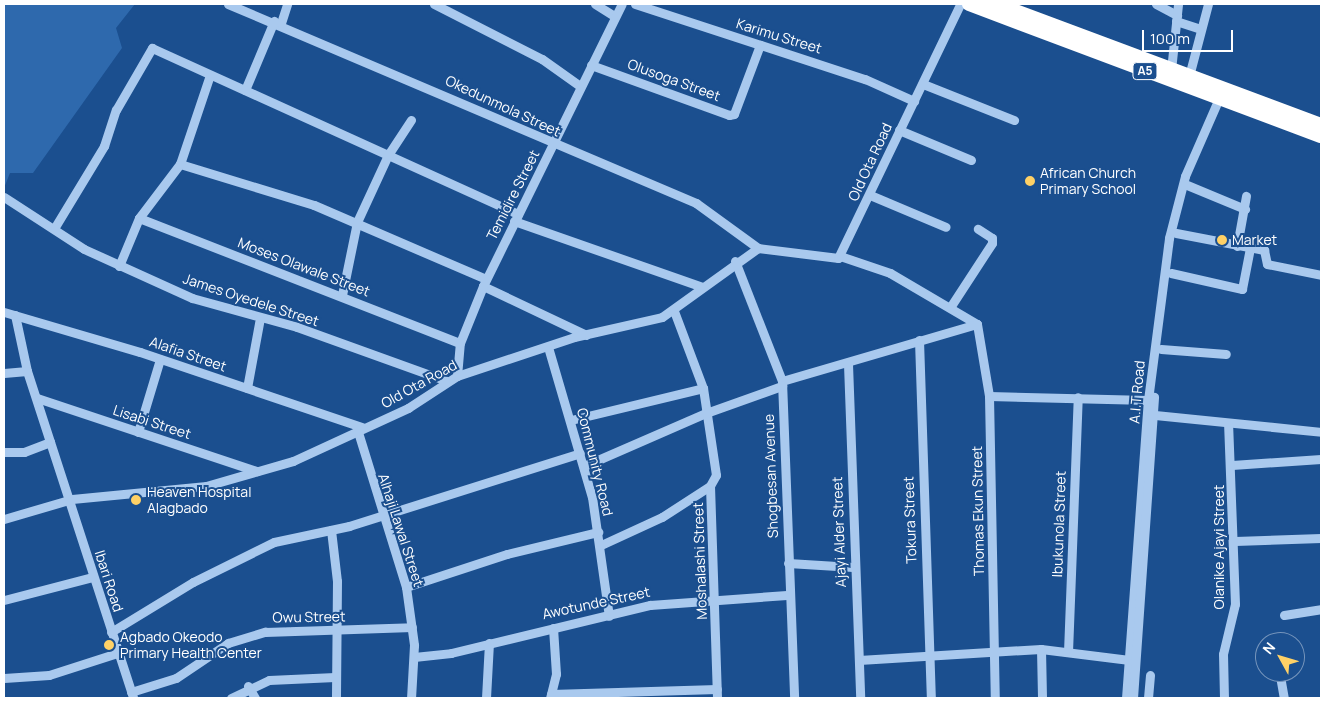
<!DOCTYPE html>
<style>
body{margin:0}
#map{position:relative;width:1325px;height:702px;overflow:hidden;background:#1b4f8f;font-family:Manrope,sans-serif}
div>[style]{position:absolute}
.green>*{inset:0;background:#2e69ad}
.minor>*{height:9px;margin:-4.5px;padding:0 4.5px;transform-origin:4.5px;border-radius:4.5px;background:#a9c9ee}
.highway>*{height:14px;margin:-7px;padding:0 7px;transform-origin:7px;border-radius:7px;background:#fff}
.dots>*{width:14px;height:14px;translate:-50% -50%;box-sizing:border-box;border:2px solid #1b4f8f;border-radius:50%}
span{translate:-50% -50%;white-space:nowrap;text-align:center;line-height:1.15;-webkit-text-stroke:4px #1b4f8f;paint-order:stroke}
.shield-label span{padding:1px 4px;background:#1b4f8f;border:1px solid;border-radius:4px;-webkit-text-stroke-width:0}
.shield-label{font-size:12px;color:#fff;font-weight:700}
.street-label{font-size:14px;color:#fff}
.poi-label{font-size:14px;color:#fff}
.left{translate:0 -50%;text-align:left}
.frame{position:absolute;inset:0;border:5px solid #fff;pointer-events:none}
.north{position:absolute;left:1255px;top:632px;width:50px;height:50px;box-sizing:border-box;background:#1b4f8f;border:1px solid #7695bc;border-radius:50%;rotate:309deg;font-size:14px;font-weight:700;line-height:20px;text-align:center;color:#fff}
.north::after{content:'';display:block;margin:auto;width:18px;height:22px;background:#ffd166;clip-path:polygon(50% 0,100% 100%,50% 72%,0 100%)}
.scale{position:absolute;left:1142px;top:30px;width:91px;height:22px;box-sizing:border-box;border:2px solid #fff;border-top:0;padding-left:6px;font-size:15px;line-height:18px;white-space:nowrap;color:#fff;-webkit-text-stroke:4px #1b4f8f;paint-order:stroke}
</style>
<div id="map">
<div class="green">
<i style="clip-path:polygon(4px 4px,135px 4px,116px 28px,122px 48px,33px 173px,10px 173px,4px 188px)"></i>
</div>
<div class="minor">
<i style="left:228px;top:4px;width:509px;rotate:23.04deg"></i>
<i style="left:696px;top:203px;width:77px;rotate:36deg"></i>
<i style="left:434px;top:4px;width:121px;rotate:27deg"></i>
<i style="left:542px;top:59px;width:47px;rotate:35.4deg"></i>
<i style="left:595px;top:4px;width:22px;rotate:32deg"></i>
<i style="left:635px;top:4px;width:242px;rotate:18.1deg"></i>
<i style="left:865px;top:79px;width:54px;rotate:24.2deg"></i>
<i style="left:1156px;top:4px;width:24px;rotate:28deg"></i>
<i style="left:1176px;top:21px;width:26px;rotate:18deg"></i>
<i style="left:281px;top:23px;width:20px;rotate:-72deg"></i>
<i style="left:591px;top:65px;width:147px;rotate:19.9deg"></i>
<i style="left:729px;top:115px;width:5px;rotate:-11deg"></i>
<i style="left:734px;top:114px;width:74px;rotate:-69.4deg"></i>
<i style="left:1171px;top:70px;width:66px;rotate:-83.9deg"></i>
<i style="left:1189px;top:76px;width:74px;rotate:-75.2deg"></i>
<i style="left:923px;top:84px;width:98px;rotate:21.6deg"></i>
<i style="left:245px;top:90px;width:75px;rotate:-67.2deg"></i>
<i style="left:899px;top:130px;width:78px;rotate:22.6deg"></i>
<i style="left:180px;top:164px;width:140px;rotate:17deg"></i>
<i style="left:314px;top:205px;width:187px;rotate:23.3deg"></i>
<i style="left:1187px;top:185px;width:63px;rotate:22.5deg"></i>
<i style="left:870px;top:195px;width:82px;rotate:22.8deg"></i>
<i style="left:4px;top:197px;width:95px;rotate:33deg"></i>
<i style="left:84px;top:249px;width:119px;rotate:24.4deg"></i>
<i style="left:192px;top:298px;width:109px;rotate:15.4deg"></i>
<i style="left:297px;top:327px;width:159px;rotate:19.8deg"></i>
<i style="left:139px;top:218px;width:344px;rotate:21.3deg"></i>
<i style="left:514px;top:221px;width:199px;rotate:19.3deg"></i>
<i style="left:55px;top:227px;width:95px;rotate:-58.8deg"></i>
<i style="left:104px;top:146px;width:38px;rotate:-72deg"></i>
<i style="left:116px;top:110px;width:72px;rotate:-59.9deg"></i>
<i style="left:152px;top:48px;width:402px;rotate:24.4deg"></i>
<i style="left:1176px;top:233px;width:90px;rotate:10.9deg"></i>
<i style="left:1264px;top:250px;width:14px;rotate:78deg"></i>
<i style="left:1267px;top:264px;width:55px;rotate:11.5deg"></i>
<i style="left:1237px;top:246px;width:51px;rotate:-79.8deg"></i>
<i style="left:840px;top:256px;width:53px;rotate:18.8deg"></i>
<i style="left:890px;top:273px;width:101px;rotate:30.4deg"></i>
<i style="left:735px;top:261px;width:129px;rotate:68.6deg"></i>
<i style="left:782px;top:381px;width:317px;rotate:87.8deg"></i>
<i style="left:119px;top:266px;width:52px;rotate:-67.4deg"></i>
<i style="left:139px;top:218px;width:68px;rotate:-52.8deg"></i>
<i style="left:180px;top:164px;width:94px;rotate:-71.4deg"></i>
<i style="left:1171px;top:273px;width:73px;rotate:12.7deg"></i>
<i style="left:1242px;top:289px;width:42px;rotate:-79deg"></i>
<i style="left:483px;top:286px;width:114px;rotate:25.4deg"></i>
<i style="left:342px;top:295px;width:75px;rotate:-78.4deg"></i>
<i style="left:357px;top:222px;width:74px;rotate:-65.2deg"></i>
<i style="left:388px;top:155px;width:42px;rotate:-56.7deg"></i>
<i style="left:951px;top:306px;width:75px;rotate:-56.9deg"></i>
<i style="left:992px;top:243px;width:5px;rotate:-90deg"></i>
<i style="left:992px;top:238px;width:17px;rotate:-147deg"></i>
<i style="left:674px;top:311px;width:82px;rotate:69.4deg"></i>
<i style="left:703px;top:388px;width:88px;rotate:81.5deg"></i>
<i style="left:716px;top:475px;width:13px;rotate:119deg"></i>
<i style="left:710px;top:486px;width:212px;rotate:88.1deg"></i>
<i style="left:4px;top:312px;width:142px;rotate:16.4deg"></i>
<i style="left:140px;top:352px;width:234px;rotate:18.7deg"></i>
<i style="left:15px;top:315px;width:57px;rotate:77.9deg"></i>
<i style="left:27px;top:371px;width:344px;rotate:72deg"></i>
<i style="left:977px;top:324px;width:73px;rotate:80.5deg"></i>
<i style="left:989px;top:396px;width:302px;rotate:88.9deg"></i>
<i style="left:919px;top:340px;width:358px;rotate:88.1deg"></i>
<i style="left:548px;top:347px;width:156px;rotate:73.7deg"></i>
<i style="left:592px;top:497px;width:120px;rotate:81.9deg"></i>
<i style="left:1161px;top:349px;width:65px;rotate:4.4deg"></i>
<i style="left:848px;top:364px;width:334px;rotate:87.9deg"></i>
<i style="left:4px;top:373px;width:23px;rotate:-5deg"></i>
<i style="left:457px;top:376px;width:33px;rotate:-85deg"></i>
<i style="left:460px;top:343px;width:61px;rotate:-68deg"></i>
<i style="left:483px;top:286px;width:314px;rotate:-63.8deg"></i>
<i style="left:782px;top:381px;width:203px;rotate:-16.3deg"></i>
<i style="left:247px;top:388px;width:71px;rotate:-79.5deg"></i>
<i style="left:989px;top:396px;width:159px;rotate:1.4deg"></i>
<i style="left:37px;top:398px;width:232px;rotate:18.4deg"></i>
<i style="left:1155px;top:415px;width:167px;rotate:5.8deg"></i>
<i style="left:571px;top:420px;width:136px;rotate:-13.6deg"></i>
<i style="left:138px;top:432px;width:76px;rotate:-73.2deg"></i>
<i style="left:358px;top:432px;width:162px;rotate:72.8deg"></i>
<i style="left:406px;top:587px;width:59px;rotate:82.1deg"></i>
<i style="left:414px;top:645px;width:53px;rotate:93.2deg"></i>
<i style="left:4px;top:452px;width:20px"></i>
<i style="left:24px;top:452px;width:28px;rotate:-21deg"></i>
<i style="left:1232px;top:465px;width:89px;rotate:-3.9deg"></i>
<i style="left:584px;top:466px;width:133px;rotate:-23.5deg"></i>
<i style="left:706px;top:413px;width:81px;rotate:-19.6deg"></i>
<i style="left:4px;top:519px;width:71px;rotate:-16.4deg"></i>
<i style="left:72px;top:499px;width:135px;rotate:-5.5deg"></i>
<i style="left:206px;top:486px;width:91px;rotate:-16deg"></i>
<i style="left:293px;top:461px;width:127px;rotate:-24.7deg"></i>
<i style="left:408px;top:408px;width:59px;rotate:-33.1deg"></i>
<i style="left:457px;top:376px;width:123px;rotate:-18.4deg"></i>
<i style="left:574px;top:337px;width:90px;rotate:-12.8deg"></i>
<i style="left:662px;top:317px;width:118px;rotate:-35.7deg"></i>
<i style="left:758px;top:248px;width:81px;rotate:7.1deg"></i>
<i style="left:838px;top:258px;width:282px;rotate:-64.3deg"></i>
<i style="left:331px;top:530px;width:51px;rotate:83.3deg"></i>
<i style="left:337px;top:581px;width:117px;rotate:90.5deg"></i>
<i style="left:1235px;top:541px;width:86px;rotate:-2deg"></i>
<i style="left:601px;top:545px;width:67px;rotate:-24.7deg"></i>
<i style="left:662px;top:517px;width:57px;rotate:-32.9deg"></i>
<i style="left:788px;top:563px;width:65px;rotate:3.5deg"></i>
<i style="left:406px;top:587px;width:106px;rotate:-18.1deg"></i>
<i style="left:507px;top:554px;width:94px;rotate:-13.6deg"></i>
<i style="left:4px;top:600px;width:91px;rotate:-14.6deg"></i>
<i style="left:1284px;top:615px;width:37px;rotate:-9deg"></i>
<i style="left:111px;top:632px;width:96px;rotate:-31.4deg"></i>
<i style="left:193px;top:582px;width:90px;rotate:-26.3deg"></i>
<i style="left:274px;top:542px;width:77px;rotate:-12deg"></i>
<i style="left:349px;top:526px;width:242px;rotate:-17.5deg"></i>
<i style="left:1041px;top:649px;width:49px;rotate:88.8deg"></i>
<i style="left:1068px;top:652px;width:255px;rotate:-87.8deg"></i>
<i style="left:414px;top:657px;width:37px;rotate:-6deg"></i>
<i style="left:451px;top:653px;width:205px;rotate:-13.6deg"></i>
<i style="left:650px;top:605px;width:137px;rotate:-4.2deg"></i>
<i style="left:859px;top:660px;width:182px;rotate:-3.5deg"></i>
<i style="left:1041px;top:649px;width:89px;rotate:7.1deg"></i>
<i style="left:1280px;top:676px;width:22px;rotate:80deg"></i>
<i style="left:4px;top:678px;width:45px;rotate:-3.8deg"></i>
<i style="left:49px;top:675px;width:71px;rotate:-17.9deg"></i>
<i style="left:248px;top:686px;width:14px;rotate:60deg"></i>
<i style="left:131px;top:692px;width:47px;rotate:-17.3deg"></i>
<i style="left:176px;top:678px;width:63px;rotate:-33.9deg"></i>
<i style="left:228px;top:643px;width:39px;rotate:-17deg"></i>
<i style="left:265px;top:632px;width:147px;rotate:-1.9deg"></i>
<i style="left:551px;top:694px;width:166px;rotate:-1.7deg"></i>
<i style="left:231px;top:698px;width:42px;rotate:-25.3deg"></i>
<i style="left:269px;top:680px;width:66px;rotate:-2.6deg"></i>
<i style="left:486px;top:698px;width:55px;rotate:-86.9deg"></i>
<i style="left:550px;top:698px;width:25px;rotate:-76deg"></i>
<i style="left:556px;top:674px;width:46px;rotate:-93.7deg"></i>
<i style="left:1126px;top:698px;width:299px;rotate:-85.8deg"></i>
<i style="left:1148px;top:400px;width:163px;rotate:-82.6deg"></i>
<i style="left:1169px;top:238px;width:64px;rotate:-75.5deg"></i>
<i style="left:1185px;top:176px;width:85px;rotate:-66.4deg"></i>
<i style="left:1133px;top:698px;width:302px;rotate:-86deg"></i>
<i style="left:1148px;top:698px;width:23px;rotate:-85deg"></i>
<i style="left:1224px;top:698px;width:44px;rotate:-91.3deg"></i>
<i style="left:1223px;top:654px;width:51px;rotate:-76.5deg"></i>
<i style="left:1235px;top:604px;width:179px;rotate:-92.2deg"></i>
</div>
<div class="highway">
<i style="left:969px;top:4px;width:376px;rotate:20.6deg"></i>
<i style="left:997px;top:4px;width:346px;rotate:20.5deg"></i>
</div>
<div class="dots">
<i style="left:1030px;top:181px;background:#ffd166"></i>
<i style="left:1222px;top:240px;background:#ffd166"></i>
<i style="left:136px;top:500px;background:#ffd166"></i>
<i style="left:109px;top:645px;background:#ffd166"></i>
</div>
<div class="shield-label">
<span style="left:1145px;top:71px">A5</span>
</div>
<div class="street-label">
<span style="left:779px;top:36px;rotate:17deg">Karimu Street</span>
<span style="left:674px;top:80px;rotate:20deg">Olusoga Street</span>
<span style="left:503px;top:106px;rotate:25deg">Okedunmola Street</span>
<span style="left:870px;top:162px;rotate:-65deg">Old Ota Road</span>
<span style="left:513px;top:195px;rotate:-63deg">Temidire Street</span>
<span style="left:304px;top:267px;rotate:21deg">Moses Olawale Street</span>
<span style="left:251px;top:300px;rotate:18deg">James Oyedele Street</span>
<span style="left:188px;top:354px;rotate:19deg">Alafia Street</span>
<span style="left:419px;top:384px;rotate:-29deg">Old Ota Road</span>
<span style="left:1137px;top:392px;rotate:-85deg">A.I.T Road</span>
<span style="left:152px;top:422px;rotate:18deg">Lisabi Street</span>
<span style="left:595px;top:462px;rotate:76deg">Community Road</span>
<span style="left:771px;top:476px;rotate:-92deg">Shogbesan Avenue</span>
<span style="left:978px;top:511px;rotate:-91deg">Thomas Ekun Street</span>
<span style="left:910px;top:520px;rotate:-92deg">Tokura Street</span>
<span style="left:1059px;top:524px;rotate:-88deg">Ibukunola Street</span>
<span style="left:401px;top:530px;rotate:72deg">Alhaji Lawal Street</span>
<span style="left:839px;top:532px;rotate:-92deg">Ajayi Alder Street</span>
<span style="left:1219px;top:547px;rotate:-90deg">Olanike Ajayi Street</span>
<span style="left:700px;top:561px;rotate:-92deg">Moshalashi Street</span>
<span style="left:109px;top:581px;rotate:72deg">Ibari Road</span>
<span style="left:596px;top:603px;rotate:-12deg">Awotunde Street</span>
<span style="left:309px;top:617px;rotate:-1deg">Owu Street</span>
</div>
<div class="poi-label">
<span class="left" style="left:1040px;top:181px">African Church<br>Primary School</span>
<span class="left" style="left:1232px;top:240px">Market</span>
<span class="left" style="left:147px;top:500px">Heaven Hospital<br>Alagbado</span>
<span class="left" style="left:120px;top:645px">Agbado Okeodo<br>Primary Health Center</span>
</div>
<div class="frame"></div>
<div class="north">N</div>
<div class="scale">100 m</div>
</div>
